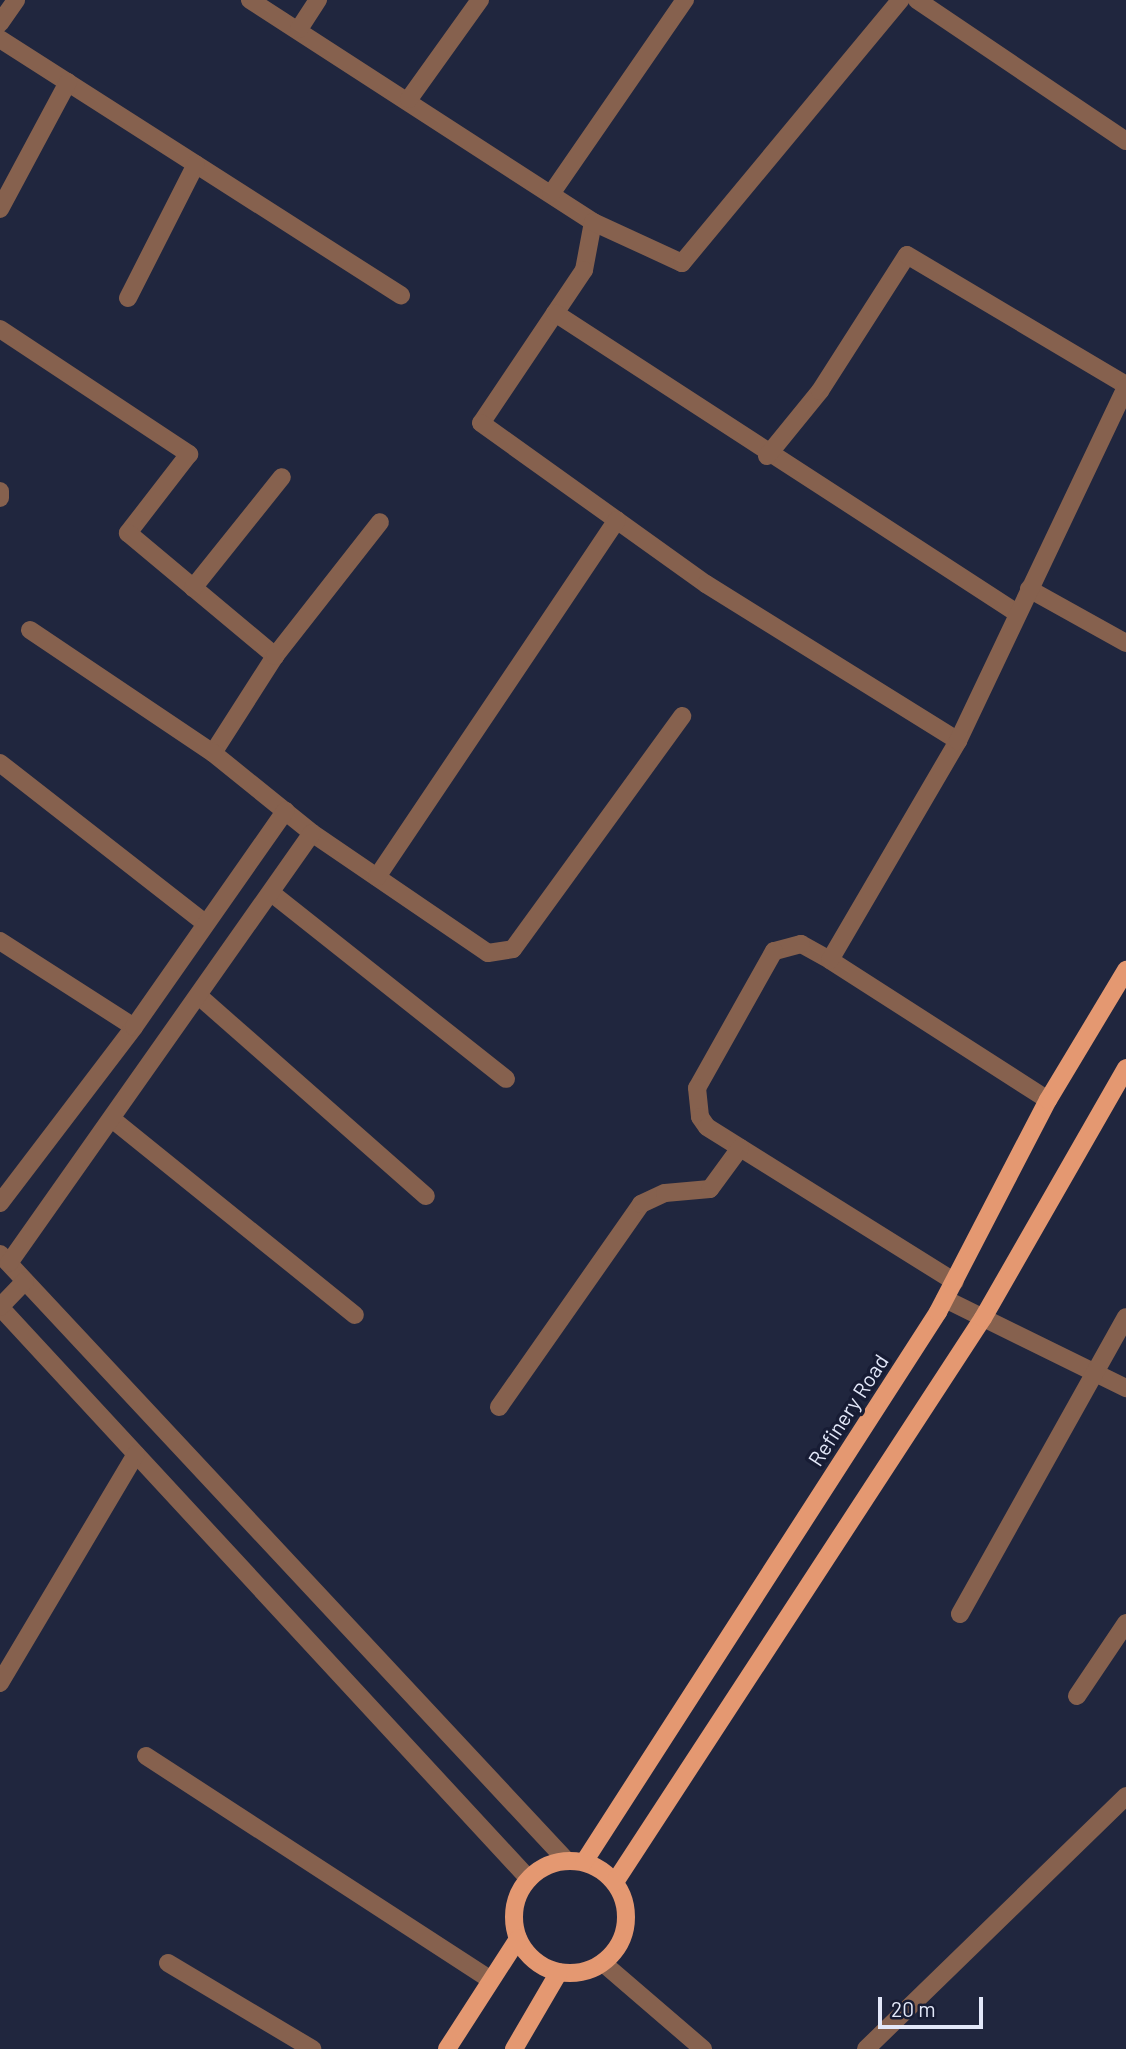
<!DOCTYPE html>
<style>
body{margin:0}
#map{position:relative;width:1126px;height:2049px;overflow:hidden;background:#20263e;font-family:Barlow,sans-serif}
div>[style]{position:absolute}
.minor>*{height:18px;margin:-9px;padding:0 9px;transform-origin:9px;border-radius:9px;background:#86614e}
.major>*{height:18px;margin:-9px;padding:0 9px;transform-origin:9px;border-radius:9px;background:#e49871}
.major>.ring{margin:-9px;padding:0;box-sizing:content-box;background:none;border:18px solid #e49871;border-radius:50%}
span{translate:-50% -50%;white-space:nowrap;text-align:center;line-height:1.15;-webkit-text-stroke:7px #171c34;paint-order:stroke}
.street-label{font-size:21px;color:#e3e8f9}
.scale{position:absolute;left:878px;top:1997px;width:105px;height:32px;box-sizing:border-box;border:4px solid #e3e8f9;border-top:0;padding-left:9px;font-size:21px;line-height:24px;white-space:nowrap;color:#e3e8f9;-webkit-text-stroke:5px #171c34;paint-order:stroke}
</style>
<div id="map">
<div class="minor">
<i style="left:250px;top:0;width:409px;rotate:32.9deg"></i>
<i style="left:593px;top:222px;width:49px;rotate:100.6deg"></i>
<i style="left:584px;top:270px;width:184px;rotate:123.9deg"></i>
<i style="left:481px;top:423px;width:277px;rotate:35.6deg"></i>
<i style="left:706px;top:584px;width:297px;rotate:31.9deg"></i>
<i style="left:917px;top:0;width:252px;rotate:34deg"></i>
<i style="left:0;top:23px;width:28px;rotate:-55deg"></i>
<i style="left:299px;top:29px;width:35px;rotate:-57deg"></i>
<i style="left:0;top:39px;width:476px;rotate:32.6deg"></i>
<i style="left:409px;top:99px;width:122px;rotate:-54.4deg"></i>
<i style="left:551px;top:194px;width:236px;rotate:-55.4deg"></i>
<i style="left:0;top:209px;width:144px;rotate:-61.8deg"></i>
<i style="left:593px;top:222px;width:98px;rotate:24.7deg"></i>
<i style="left:682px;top:263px;width:342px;rotate:-50.3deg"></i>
<i style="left:128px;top:298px;width:150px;rotate:-63.1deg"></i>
<i style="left:555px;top:313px;width:551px;rotate:33deg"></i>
<i style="left:0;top:329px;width:227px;rotate:33.5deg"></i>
<i style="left:189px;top:454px;width:100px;rotate:127.7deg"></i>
<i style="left:128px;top:533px;width:192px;rotate:39.9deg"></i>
<i style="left:275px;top:656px;width:115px;rotate:122.6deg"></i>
<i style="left:213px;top:753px;width:127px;rotate:38.9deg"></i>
<i style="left:312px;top:833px;width:213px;rotate:34.3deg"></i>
<i style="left:488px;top:953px;width:25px;rotate:-9deg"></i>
<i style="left:513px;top:949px;width:288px;rotate:-54deg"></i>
<i style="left:767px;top:456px;width:84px;rotate:-50.8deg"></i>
<i style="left:820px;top:391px;width:161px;rotate:-57.4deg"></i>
<i style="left:907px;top:255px;width:255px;rotate:30.7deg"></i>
<i style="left:0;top:491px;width:7px;rotate:90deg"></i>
<i style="left:193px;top:588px;width:142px;rotate:-51.3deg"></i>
<i style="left:1029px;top:589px;width:111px;rotate:29.1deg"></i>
<i style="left:30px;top:630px;width:220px;rotate:33.9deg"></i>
<i style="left:275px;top:656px;width:170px;rotate:-51.9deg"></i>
<i style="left:0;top:763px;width:261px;rotate:38deg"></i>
<i style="left:377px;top:877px;width:430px;rotate:-56.1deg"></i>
<i style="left:274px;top:895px;width:296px;rotate:38.4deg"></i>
<i style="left:0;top:941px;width:159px;rotate:32.7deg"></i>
<i style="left:830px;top:960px;width:33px;rotate:-151deg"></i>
<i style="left:801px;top:944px;width:28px;rotate:165deg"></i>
<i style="left:774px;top:951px;width:157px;rotate:119.3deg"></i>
<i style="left:697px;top:1088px;width:29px;rotate:84deg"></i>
<i style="left:700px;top:1117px;width:12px;rotate:55deg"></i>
<i style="left:707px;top:1127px;width:292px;rotate:32deg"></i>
<i style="left:200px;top:997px;width:301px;rotate:41.4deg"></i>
<i style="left:1048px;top:1100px;width:259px;rotate:-147.3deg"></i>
<i style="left:830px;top:960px;width:254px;rotate:-59.7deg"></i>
<i style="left:958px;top:741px;width:392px;rotate:-64.6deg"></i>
<i style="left:112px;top:1119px;width:312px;rotate:38.9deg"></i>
<i style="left:0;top:1203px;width:221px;rotate:-52.7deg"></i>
<i style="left:134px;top:1027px;width:264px;rotate:-55deg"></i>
<i style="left:0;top:1254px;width:829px;rotate:46.95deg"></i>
<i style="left:9px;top:1263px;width:526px;rotate:-54.83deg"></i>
<i style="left:945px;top:1299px;width:202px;rotate:26.2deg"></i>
<i style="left:0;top:1307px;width:779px;rotate:47.24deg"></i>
<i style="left:0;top:1307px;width:36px;rotate:-46deg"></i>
<i style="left:499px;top:1407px;width:248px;rotate:-55deg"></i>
<i style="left:641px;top:1204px;width:26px;rotate:-25deg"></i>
<i style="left:665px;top:1193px;width:45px;rotate:-5.1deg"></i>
<i style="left:710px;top:1189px;width:51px;rotate:-53.8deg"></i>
<i style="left:960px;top:1614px;width:340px;rotate:-60.8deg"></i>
<i style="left:0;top:1683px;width:266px;rotate:-59.3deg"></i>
<i style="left:1077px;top:1696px;width:88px;rotate:-56.1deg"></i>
<i style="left:146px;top:1756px;width:411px;rotate:33deg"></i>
<i style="left:168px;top:1963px;width:168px;rotate:30.8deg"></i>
<i style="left:603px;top:1963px;width:132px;rotate:40.7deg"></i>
<i style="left:866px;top:2049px;width:363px;rotate:-44.2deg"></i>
</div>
<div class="major">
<i class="ring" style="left:514px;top:1861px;width:94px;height:94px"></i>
<i style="left:584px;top:1862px;width:654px;rotate:-57.23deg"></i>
<i style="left:938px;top:1312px;width:239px;rotate:-62.6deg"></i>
<i style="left:1048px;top:1100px;width:152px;rotate:-59deg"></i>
<i style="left:615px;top:1882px;width:673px;rotate:-56.88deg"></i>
<i style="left:983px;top:1318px;width:288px;rotate:-60.2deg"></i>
<i style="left:447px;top:2049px;width:131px;rotate:-57.2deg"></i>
<i style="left:514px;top:2049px;width:89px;rotate:-59.7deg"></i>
</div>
<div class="street-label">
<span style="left:848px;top:1410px;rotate:-57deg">Refinery Road</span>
</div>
<div class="scale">20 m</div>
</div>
